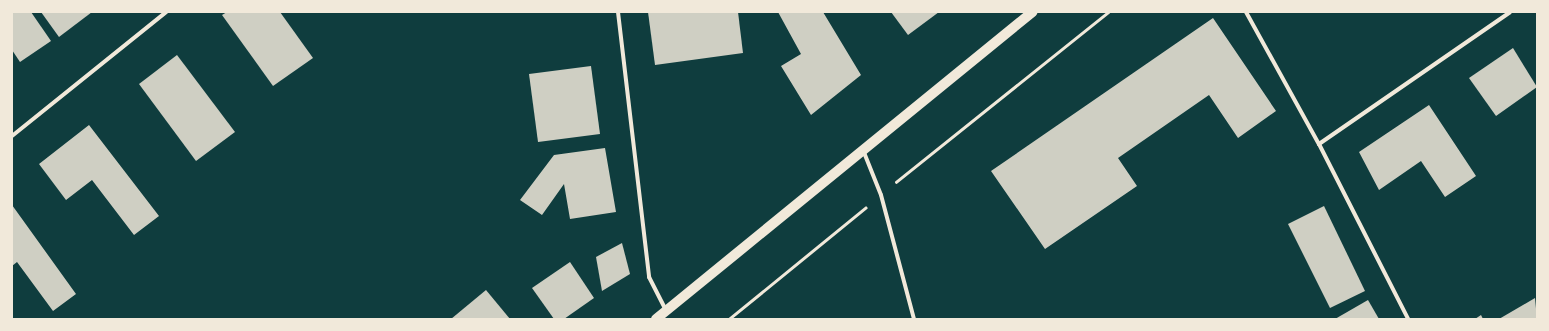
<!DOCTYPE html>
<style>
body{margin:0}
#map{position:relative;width:1549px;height:331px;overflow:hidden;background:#0f3d3e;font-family:"Playfair Display",serif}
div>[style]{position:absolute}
.building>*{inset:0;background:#cfcfc3}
.path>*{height:2.5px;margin:-1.25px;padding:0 1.25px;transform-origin:1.25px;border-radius:1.25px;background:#f1e9da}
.minor>*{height:4px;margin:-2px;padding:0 2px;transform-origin:2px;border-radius:2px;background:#f1e9da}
.primary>*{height:10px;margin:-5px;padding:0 5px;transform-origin:5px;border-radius:5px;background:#f1e9da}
span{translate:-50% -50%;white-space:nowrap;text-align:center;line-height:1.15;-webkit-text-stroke:3px #f1e9da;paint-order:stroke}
.frame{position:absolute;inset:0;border:13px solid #f1e9da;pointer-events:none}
</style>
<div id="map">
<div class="building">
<i style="clip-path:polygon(12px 12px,31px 12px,51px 41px,20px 62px,12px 50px)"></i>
<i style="clip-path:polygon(41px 12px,92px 12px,59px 37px)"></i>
<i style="clip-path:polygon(227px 12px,280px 12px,313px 58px,273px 86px,222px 15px)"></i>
<i style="clip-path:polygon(648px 12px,738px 12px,743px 53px,655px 65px)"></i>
<i style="clip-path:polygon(778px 12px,823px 12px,861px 75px,811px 115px,781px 66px,801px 54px)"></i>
<i style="clip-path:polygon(891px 12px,939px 12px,908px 35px)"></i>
<i style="clip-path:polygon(1213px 18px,1276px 111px,1238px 138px,1209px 95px,1118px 158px,1137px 186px,1045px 249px,991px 171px)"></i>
<i style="clip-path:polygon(1513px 48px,1537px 87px,1496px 116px,1469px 78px)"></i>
<i style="clip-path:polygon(177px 55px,235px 132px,196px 161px,139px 84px)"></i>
<i style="clip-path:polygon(591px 66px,600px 134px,538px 142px,529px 74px)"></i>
<i style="clip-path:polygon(1429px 105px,1476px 176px,1445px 197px,1421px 161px,1379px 190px,1359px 152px)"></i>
<i style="clip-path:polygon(89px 125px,159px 216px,134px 235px,92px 180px,66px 200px,39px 164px)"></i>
<i style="clip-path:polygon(605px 148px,616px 212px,570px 219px,564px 184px,542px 215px,520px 200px,554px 155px)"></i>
<i style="clip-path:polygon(12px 205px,76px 294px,53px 311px,17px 262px,12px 266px)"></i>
<i style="clip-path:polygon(1324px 206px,1365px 291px,1330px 308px,1288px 224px)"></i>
<i style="clip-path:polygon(622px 243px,630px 274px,602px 291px,596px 257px)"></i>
<i style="clip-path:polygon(570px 262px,594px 298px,564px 319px,554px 319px,532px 288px)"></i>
<i style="clip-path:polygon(486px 290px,510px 319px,451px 319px)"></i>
<i style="clip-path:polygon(1535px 298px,1537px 319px,1499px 319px)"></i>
<i style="clip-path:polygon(1368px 300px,1379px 319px,1335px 319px)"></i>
<i style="clip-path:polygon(1481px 315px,1483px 319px,1475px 319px)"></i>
</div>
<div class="path">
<i style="left:896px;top:182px;width:272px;rotate:-38.7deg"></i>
<i style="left:729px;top:319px;width:176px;rotate:-39.2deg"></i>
</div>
<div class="minor">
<i style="left:618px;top:12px;width:267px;rotate:83.3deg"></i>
<i style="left:649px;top:277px;width:37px;rotate:63deg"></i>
<i style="left:1246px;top:12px;width:151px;rotate:61.1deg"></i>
<i style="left:1319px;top:144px;width:196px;rotate:63deg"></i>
<i style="left:12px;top:136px;width:198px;rotate:-38.8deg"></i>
<i style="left:1319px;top:144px;width:232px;rotate:-34.6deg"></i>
<i style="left:863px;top:150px;width:48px;rotate:68.2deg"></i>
<i style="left:881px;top:195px;width:128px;rotate:75.1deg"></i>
</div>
<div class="primary">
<i style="left:656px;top:319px;width:486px;rotate:-39.2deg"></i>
</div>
<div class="frame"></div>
</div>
